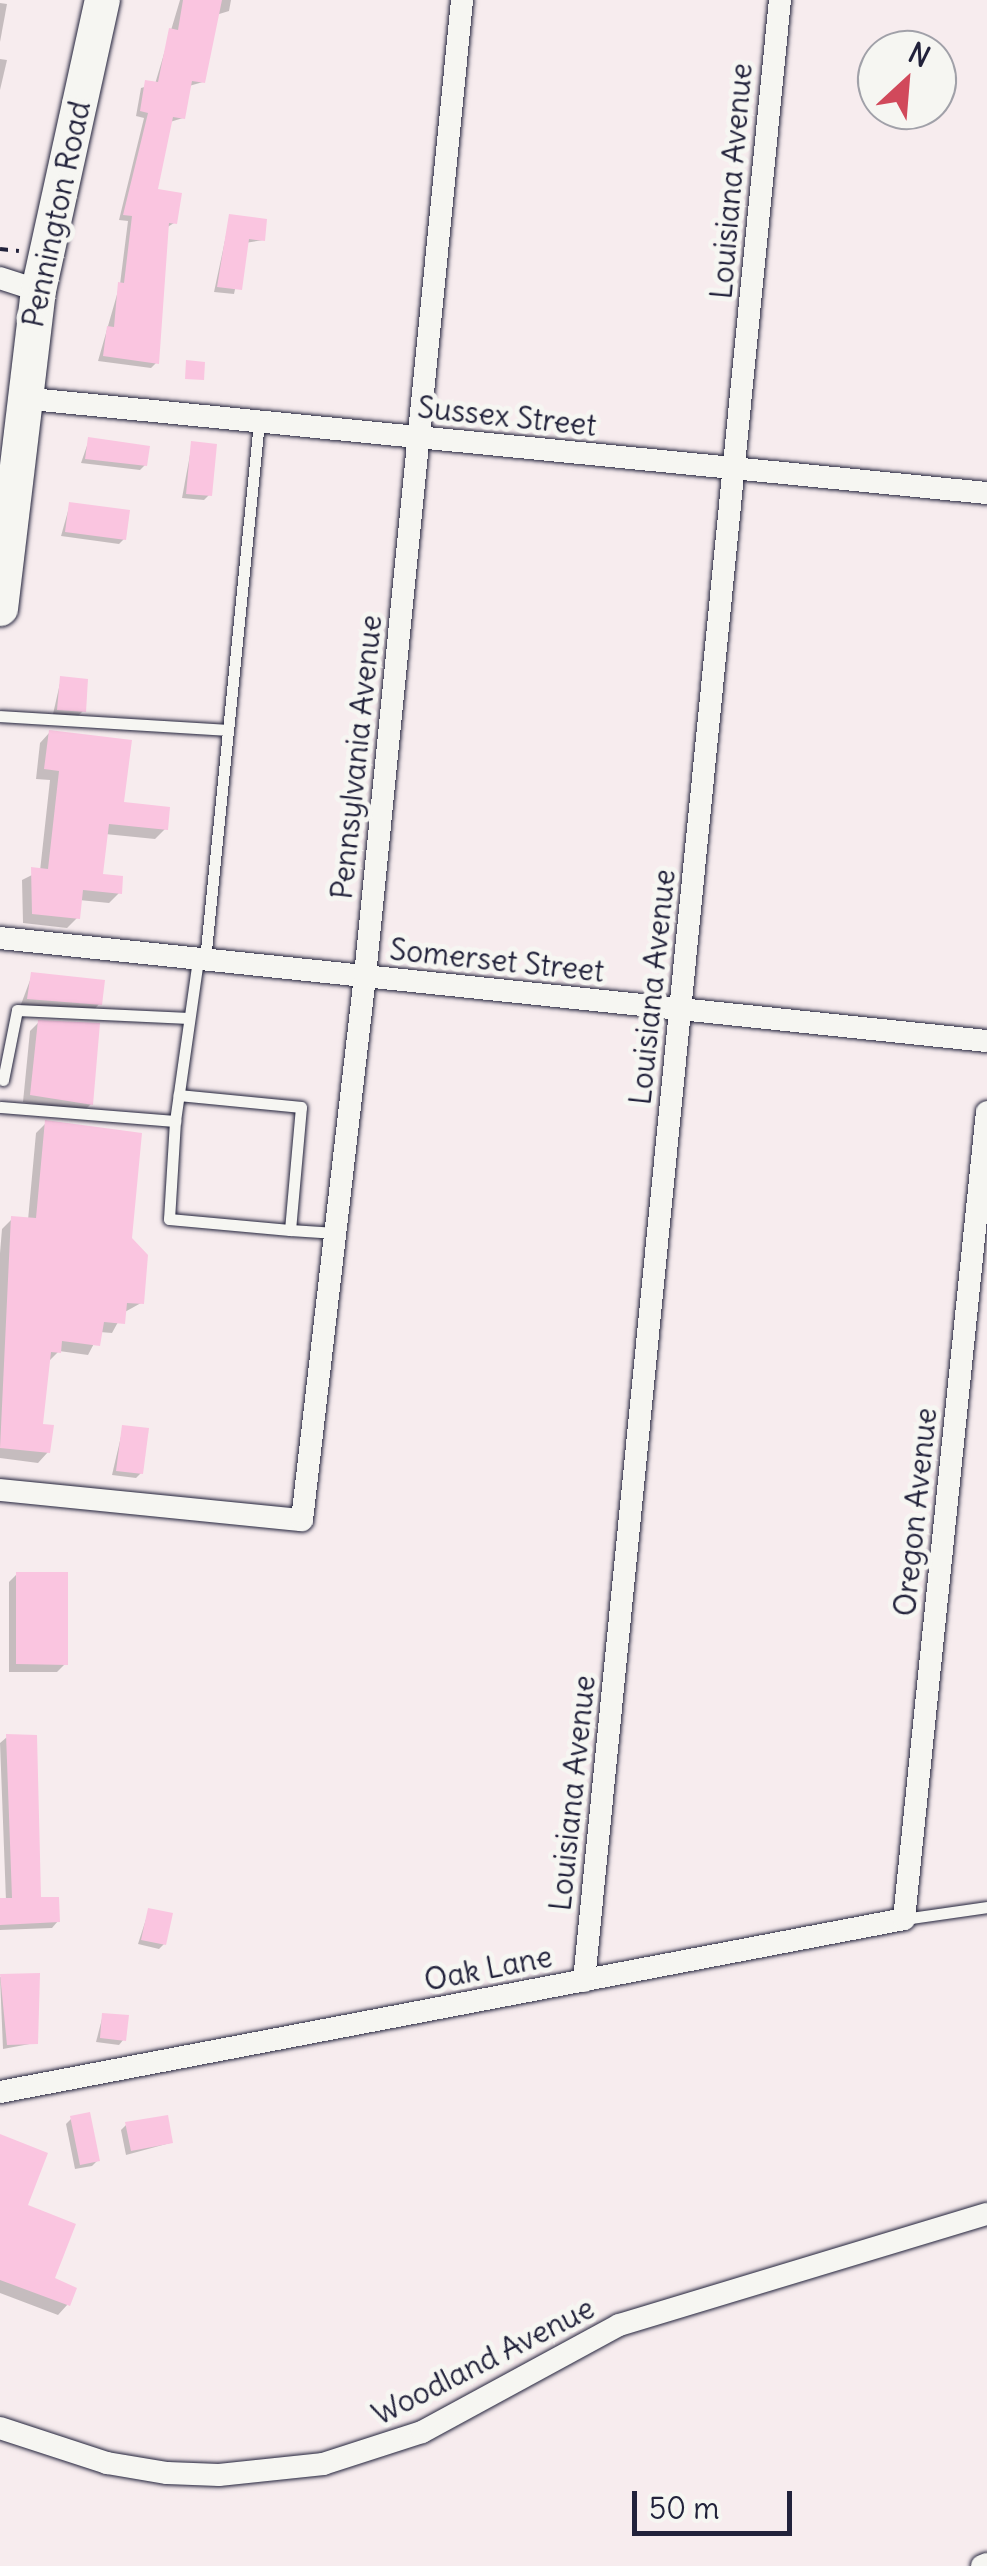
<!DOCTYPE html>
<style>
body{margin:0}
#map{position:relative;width:987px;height:2566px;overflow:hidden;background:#f7ecee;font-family:Delius,sans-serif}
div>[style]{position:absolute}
.shadow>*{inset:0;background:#0003}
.building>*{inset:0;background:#fac5e0}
.path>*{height:4px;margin-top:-2px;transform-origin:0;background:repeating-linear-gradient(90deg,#22223b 0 8px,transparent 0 16px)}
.roads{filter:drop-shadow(0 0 2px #22223b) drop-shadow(0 0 2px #22223b)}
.lane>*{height:11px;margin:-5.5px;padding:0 5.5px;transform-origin:5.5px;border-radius:5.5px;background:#f6f6f2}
.street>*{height:22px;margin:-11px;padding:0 11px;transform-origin:11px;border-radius:11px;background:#f6f6f2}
.primary>*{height:35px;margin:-17.5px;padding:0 17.5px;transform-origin:17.5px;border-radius:17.5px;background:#f6f6f2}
span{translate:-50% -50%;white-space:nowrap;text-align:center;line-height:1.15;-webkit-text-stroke:10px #f6f6f2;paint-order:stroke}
.street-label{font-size:30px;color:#22223b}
.north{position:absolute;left:857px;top:30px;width:100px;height:100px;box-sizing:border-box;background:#f6f6f2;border:2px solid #a1a1a9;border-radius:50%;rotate:26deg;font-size:28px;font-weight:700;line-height:40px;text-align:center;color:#22223b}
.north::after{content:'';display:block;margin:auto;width:35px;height:45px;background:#d1495b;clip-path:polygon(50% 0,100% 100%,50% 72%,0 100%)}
.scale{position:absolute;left:632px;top:2491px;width:160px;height:45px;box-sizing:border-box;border:5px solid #22223b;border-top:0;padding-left:12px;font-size:30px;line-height:35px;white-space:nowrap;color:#22223b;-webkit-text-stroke:8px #f6f6f2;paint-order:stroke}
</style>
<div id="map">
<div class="shadow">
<i style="clip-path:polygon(180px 0,231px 0,229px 11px,216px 15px,203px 82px,189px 86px,183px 118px,170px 122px,155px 191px,174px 223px,166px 228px,156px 363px,151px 368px,98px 361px,120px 284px,128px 221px,119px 220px,144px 118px,136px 116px,141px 88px,155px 84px)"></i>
<i style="clip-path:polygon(0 3px,7px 4px,0 42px)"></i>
<i style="clip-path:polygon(0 59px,7px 60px,0 90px)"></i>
<i style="clip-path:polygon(230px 217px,263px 240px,245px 243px,234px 294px,214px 292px)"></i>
<i style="clip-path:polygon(89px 440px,145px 465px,140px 470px,81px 463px)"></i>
<i style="clip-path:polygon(192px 444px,209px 495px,204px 500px,182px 498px)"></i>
<i style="clip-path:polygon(70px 504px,124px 539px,119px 544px,61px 536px)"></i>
<i style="clip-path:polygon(61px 679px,83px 711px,78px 716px,53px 714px)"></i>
<i style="clip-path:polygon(50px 732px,122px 804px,165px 829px,155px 839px,105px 834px,101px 877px,119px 893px,109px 903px,79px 900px,77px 918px,67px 928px,23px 923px,22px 880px,40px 871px,50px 780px,36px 779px,40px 743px)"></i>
<i style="clip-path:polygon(32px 975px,100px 1003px,92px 1012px,20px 1007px)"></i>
<i style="clip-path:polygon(38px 1023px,91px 1104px,83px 1112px,23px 1102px,30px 1031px)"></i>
<i style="clip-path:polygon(46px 1123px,130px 1239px,141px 1303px,123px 1313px,112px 1333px,100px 1332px,88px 1355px,59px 1351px,48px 1362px,40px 1426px,48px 1452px,38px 1463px,0 1458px,0 1253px,2px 1229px,12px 1219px,28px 1220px,36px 1133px)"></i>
<i style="clip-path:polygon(123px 1428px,141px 1473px,136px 1478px,112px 1475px)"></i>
<i style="clip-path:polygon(17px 1574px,65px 1664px,57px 1672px,9px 1672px,9px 1582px)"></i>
<i style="clip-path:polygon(7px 1737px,38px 1900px,58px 1921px,52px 1928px,0 1930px,0 1901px,6px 1901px,0 1743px)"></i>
<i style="clip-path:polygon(149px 1910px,164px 1944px,159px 1949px,138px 1944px)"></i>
<i style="clip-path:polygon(37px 1976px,35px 2043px,3px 2049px,0 1977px)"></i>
<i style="clip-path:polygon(103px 2015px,124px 2039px,119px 2045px,96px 2042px)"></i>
<i style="clip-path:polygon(71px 2119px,97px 2161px,92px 2166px,75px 2169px,66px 2124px)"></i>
<i style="clip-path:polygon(126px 2125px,170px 2143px,126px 2155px,121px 2130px)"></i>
<i style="clip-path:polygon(0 2136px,52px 2279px,68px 2304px,58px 2315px,0 2293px)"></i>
</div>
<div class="building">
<i style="clip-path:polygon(183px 0,222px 0,205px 83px,192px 81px,185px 119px,173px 117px,158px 189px,182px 193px,177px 224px,169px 223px,159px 364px,103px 356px,107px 326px,114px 327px,118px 282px,124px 283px,132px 216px,123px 215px,148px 113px,140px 111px,145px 80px,158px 82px,169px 28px,178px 30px)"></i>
<i style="clip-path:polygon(229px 214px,267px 219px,265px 241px,249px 239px,242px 290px,217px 287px)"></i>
<i style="clip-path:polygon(186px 360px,205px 362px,204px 380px,185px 379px)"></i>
<i style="clip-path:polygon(88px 437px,150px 446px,147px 466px,85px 459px)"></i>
<i style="clip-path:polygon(191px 441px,217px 444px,212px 496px,186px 494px)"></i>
<i style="clip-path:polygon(69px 502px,130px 510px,126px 540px,65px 532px)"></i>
<i style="clip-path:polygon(60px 676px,88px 679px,86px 712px,57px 710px)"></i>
<i style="clip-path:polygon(49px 730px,132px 740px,124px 802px,170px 807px,168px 830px,109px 824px,103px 874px,123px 876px,122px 894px,83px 890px,80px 919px,32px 914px,31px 867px,48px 869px,59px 771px,44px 769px)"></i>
<i style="clip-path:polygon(31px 972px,105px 980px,102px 1005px,27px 999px)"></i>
<i style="clip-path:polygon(38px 1020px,100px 1023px,93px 1105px,30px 1095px)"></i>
<i style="clip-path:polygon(45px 1120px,142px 1133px,132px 1238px,148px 1255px,144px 1304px,127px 1303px,125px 1324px,104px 1322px,100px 1346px,62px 1341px,61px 1353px,51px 1352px,43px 1424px,54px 1425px,50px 1453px,0 1448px,11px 1216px,36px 1218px)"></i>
<i style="clip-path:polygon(122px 1425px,149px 1428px,143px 1474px,116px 1471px)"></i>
<i style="clip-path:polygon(16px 1572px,68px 1572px,68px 1665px,16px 1664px)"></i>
<i style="clip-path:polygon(6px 1734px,37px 1735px,41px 1897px,59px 1897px,60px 1922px,0 1925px,0 1898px,12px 1898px)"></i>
<i style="clip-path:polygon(148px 1908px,173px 1913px,166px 1945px,141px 1940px)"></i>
<i style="clip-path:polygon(40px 1973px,38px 2044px,7px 2045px,0 1974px)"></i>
<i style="clip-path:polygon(102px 2013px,129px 2015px,126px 2041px,100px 2038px)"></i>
<i style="clip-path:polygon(90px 2112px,100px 2161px,80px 2165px,70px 2116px)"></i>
<i style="clip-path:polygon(168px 2115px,173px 2143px,131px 2151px,125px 2122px)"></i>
<i style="clip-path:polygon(0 2134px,48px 2153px,28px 2205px,76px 2224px,55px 2278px,77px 2288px,70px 2306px,0 2280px)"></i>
</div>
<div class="path">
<i style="left:0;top:249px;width:19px;rotate:6deg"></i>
</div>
<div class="roads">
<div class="lane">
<i style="left:0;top:716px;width:228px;rotate:3.5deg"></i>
<i style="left:205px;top:960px;width:541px;rotate:-84.27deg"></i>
<i style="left:3px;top:1080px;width:71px;rotate:-78.7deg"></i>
<i style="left:17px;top:1010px;width:172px;rotate:2.7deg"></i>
<i style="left:0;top:1107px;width:176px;rotate:4.6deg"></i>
<i style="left:175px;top:1121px;width:164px;rotate:-81.9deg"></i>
<i style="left:175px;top:1121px;width:98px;rotate:93.5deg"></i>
<i style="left:169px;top:1219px;width:121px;rotate:5.2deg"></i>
<i style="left:290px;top:1230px;width:123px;rotate:-84.9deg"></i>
<i style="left:301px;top:1107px;width:123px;rotate:-174.4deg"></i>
<i style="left:290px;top:1230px;width:46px;rotate:3.7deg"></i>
<i style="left:904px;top:1919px;width:84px;rotate:-8.2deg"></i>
</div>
<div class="street">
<i style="left:0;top:278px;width:40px;rotate:18deg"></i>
<i style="left:21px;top:398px;width:971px;rotate:5.62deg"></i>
<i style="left:0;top:938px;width:992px;rotate:5.96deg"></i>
<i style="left:0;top:1490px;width:303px;rotate:5.7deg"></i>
<i style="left:302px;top:1520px;width:548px;rotate:-83.39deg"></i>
<i style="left:365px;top:976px;width:981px;rotate:-84.32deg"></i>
<i style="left:584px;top:1981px;width:1991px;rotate:-84.35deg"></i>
<i style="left:0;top:2092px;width:920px;rotate:-10.83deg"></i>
<i style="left:904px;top:1919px;width:811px;rotate:-84.13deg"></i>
<i style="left:0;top:2428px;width:113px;rotate:18.1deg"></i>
<i style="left:107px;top:2463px;width:61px;rotate:9.5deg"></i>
<i style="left:167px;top:2473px;width:52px;rotate:2.2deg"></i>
<i style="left:219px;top:2475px;width:105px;rotate:-6deg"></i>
<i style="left:323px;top:2464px;width:104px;rotate:-17.9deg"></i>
<i style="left:422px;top:2432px;width:224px;rotate:-28.5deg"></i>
<i style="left:619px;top:2325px;width:384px;rotate:-16.8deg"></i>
<i style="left:982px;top:2566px;width:5px;rotate:-22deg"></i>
</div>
<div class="primary">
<i style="left:0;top:608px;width:320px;rotate:-83.2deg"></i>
<i style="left:38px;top:290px;width:297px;rotate:-77.6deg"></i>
</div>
</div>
<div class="street-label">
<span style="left:731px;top:181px;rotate:-85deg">Louisiana Avenue</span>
<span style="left:56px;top:214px;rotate:-78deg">Pennington Road</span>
<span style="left:507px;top:416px;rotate:6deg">Sussex Street</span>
<span style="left:356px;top:757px;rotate:-84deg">Pennsylvania Avenue</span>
<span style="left:497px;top:960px;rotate:6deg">Somerset Street</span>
<span style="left:652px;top:987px;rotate:-84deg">Louisiana Avenue</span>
<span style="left:915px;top:1512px;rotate:-84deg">Oregon Avenue</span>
<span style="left:572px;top:1793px;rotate:-84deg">Louisiana Avenue</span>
<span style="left:488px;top:1968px;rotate:-11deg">Oak Lane</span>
<span style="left:483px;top:2361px;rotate:-27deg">Woodland Avenue</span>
</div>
<div class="north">N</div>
<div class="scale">50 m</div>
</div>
